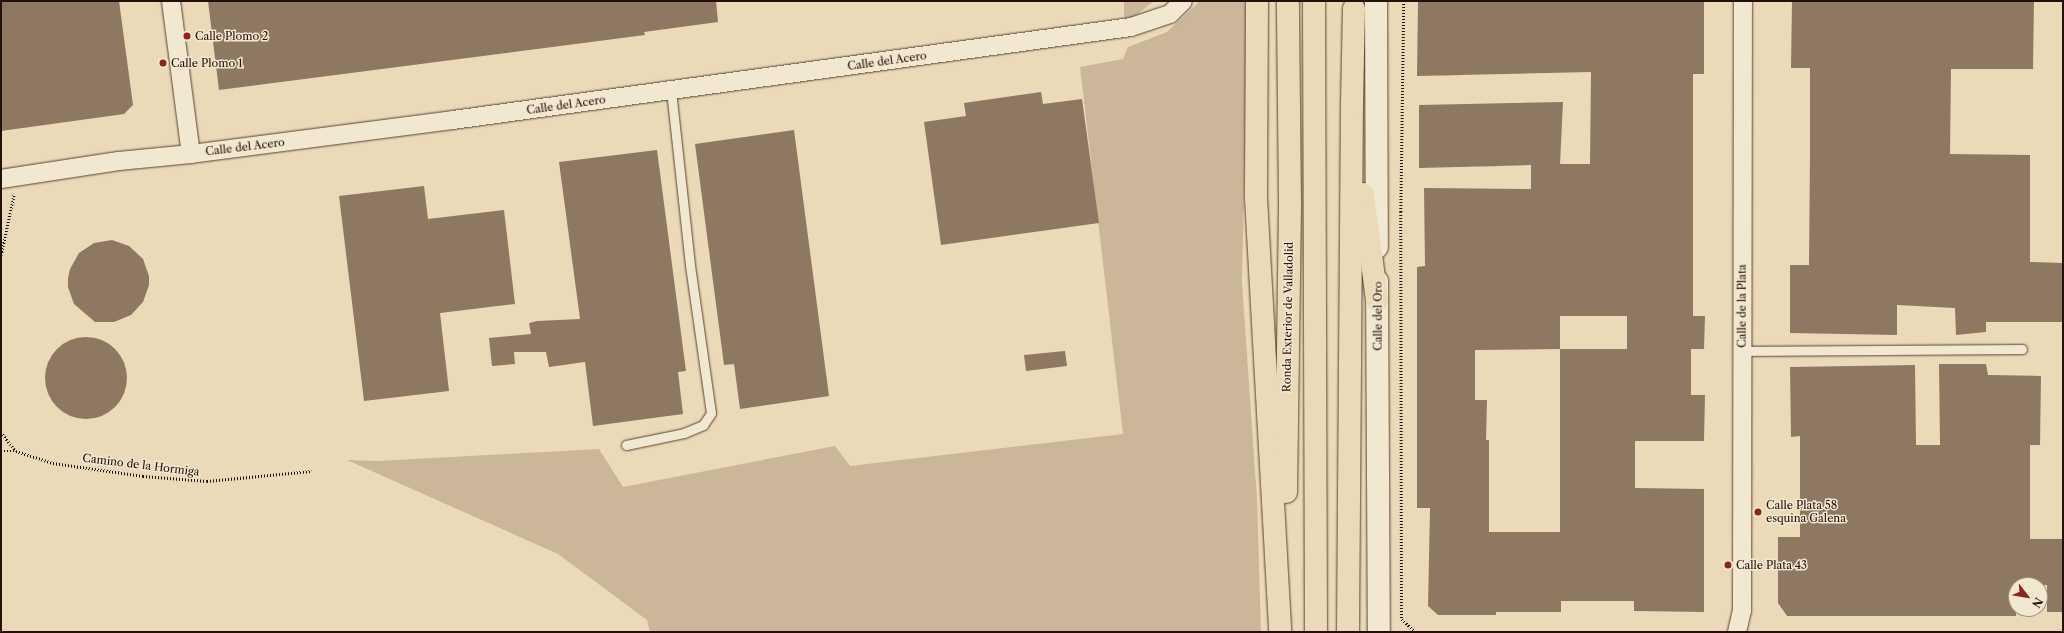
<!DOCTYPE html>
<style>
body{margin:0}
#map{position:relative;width:2064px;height:633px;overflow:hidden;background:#ebdab8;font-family:"Libre Caslon Text",serif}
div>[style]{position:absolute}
.green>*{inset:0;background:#cab79a}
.building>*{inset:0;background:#8d7962}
.round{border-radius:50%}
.path>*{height:2.5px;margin-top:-1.25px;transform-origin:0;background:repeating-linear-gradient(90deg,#270f05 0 1px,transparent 0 3px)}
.roads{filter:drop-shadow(0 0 1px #584232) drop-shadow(0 0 1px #584232)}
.lane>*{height:9px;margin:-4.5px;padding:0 4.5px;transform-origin:4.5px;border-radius:4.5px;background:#f2e7d1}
.street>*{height:18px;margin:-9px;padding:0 9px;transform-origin:9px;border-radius:9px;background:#f2e7d1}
.secondary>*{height:22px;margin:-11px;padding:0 11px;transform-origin:11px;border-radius:11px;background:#f2e7d1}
.highway>*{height:22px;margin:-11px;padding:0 11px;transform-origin:11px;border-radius:11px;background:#ebdab8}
.dots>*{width:11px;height:11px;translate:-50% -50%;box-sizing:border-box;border:2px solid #f2e7d1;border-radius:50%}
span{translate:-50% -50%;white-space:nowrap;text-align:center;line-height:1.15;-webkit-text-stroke:3px #f2e7d1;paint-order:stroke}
.poi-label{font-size:11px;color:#270f05}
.left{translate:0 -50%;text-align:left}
.street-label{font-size:11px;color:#270f05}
.frame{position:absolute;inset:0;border:2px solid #270f05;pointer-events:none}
.north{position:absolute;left:2008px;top:577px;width:40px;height:40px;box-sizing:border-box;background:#f2e7d1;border:1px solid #a1917f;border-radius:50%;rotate:121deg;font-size:11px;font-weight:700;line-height:16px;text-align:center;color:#270f05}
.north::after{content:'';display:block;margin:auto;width:14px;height:18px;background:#8f2418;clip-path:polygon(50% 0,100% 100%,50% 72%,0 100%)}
</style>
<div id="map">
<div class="green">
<i style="clip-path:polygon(1124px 1px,1154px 1px,1124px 25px)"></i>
<i style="clip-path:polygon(1200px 1px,1248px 1px,1242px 283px,1257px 499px,1261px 632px,650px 632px,647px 620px,558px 554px,347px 460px,378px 461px,599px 449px,623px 487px,835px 446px,850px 466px,1123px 434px,1080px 67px,1123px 59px,1128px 47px,1167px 32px)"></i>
</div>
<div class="building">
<i style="clip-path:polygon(1px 1px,119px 1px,133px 105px,124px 114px,1px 131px)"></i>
<i style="clip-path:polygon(208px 1px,716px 1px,718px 22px,644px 32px,645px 35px,219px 90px)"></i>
<i style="clip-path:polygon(evenodd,1418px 1px,1704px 1px,1704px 74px,1693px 74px,1693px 316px,1705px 316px,1704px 349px,1691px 349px,1691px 395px,1705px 395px,1704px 441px,1635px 441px,1635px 488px,1704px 489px,1704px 612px,1634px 611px,1634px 601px,1561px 601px,1561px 612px,1496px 612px,1496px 615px,1438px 615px,1428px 606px,1430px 508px,1417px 508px,1417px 267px,1425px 266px,1424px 188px,1531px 189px,1531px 165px,1419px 168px,1419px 105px,1563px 102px,1560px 164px,1590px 164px,1591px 72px,1417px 76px,1418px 1px,1560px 316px,1627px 316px,1627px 349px,1560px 349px,1560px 316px,1418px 1px,1560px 349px,1560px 532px,1489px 532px,1489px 440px,1486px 440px,1487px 400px,1475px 400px,1475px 350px,1560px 349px)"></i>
<i style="clip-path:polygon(1792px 1px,2034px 1px,2033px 69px,1951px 69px,1950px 154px,2030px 155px,2030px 262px,2063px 263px,2063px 322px,1986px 322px,1986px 332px,1956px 335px,1955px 308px,1897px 305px,1897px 335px,1790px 333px,1790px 265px,1809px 265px,1810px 154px,1810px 68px,1791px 68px)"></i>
<i style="clip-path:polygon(1041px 92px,1043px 104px,1082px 99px,1099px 223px,941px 245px,924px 122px,966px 116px,964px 103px)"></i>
<i style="clip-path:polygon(794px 130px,829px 396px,740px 409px,734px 364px,724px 365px,695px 144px)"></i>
<i style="clip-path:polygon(657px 150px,686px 371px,678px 372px,683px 414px,593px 426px,585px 362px,549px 367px,546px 352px,514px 352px,515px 364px,492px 366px,489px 338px,531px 334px,529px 323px,537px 321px,580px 319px,559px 162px)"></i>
<i style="clip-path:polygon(424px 186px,428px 219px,504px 210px,515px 304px,440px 313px,449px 391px,364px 401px,339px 196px)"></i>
<i style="clip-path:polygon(112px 240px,129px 246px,143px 259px,149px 276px,149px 285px,143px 302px,131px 315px,114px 322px,95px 322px,74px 304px,68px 287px,68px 278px,70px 269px,79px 253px,94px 243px)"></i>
<i class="round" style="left:45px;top:337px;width:82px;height:82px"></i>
<i style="clip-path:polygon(1065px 351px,1067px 366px,1026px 371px,1024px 355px)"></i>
<i style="clip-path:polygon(1939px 364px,1986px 364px,1988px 375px,2041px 376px,2040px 445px,2030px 445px,2030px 539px,2063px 539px,2063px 612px,2047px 612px,2047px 585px,2016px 585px,2016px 616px,1787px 616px,1778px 603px,1778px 537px,1800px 537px,1800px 436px,1791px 437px,1790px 367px,1915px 365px,1916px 445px,1940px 445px)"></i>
</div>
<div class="path">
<i style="left:1404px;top:1px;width:211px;rotate:90.8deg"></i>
<i style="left:1401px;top:212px;width:407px;rotate:89.9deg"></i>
<i style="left:1402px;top:619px;width:18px;rotate:45deg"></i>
<i style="left:1px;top:255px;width:62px;rotate:-78deg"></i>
<i style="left:1px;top:432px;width:24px;rotate:52deg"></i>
<i style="left:16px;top:451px;width:39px;rotate:18deg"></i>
<i style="left:53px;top:463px;width:91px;rotate:8.2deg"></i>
<i style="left:143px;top:476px;width:64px;rotate:4.5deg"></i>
<i style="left:207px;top:481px;width:105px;rotate:-5.4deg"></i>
<i style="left:1px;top:451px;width:15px"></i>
</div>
<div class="roads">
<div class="lane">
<i style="left:1742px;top:351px;width:280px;rotate:-0.4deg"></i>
<i style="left:626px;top:445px;width:59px;rotate:-11.7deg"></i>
<i style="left:684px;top:433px;width:21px;rotate:-23deg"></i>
<i style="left:703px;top:425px;width:14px;rotate:-56deg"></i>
<i style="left:711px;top:413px;width:149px;rotate:-98.1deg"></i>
<i style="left:690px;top:265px;width:175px;rotate:-96.2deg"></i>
</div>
<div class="street">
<i style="left:171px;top:1px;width:154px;rotate:82.6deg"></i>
<i style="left:1px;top:179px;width:119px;rotate:-8.7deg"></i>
<i style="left:119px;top:161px;width:72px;rotate:-5.6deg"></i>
<i style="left:191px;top:154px;width:264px;rotate:-7.4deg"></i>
<i style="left:453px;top:120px;width:684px;rotate:-7.81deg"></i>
<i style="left:1131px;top:27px;width:41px;rotate:-18.4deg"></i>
<i style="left:1170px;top:14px;width:18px;rotate:-45deg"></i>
<i style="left:1737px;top:632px;width:22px;rotate:-77deg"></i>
<i style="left:1742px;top:611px;width:610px;rotate:-89.91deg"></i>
</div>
<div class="secondary">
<i style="left:1376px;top:1px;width:246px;rotate:89.8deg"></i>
<i style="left:1377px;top:281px;width:351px;rotate:89.7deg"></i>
</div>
<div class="highway">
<i style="left:1257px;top:1px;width:197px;rotate:90.3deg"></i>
<i style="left:1256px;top:198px;width:435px;rotate:86.8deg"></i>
<i style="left:1314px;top:1px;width:631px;rotate:89.82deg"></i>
<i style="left:1363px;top:194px;width:107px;rotate:82.5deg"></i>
<i style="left:1286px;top:492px;width:288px;rotate:-89.2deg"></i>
<i style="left:1290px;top:204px;width:203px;rotate:-90.6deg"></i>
<i style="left:1348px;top:632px;width:529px;rotate:-89.57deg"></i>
<i style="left:1352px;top:103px;width:94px;rotate:-88.8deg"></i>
</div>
</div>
<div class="dots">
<i style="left:187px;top:36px;background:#8f2418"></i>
<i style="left:163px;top:63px;background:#8f2418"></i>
<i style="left:1758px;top:512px;background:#8f2418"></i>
<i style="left:1728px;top:565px;background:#8f2418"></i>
</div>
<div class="poi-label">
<span class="left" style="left:195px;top:36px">Calle Plomo 2</span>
<span class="left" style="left:171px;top:63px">Calle Plomo 1</span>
<span class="left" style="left:1766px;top:512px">Calle Plata 58<br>esquina Galena</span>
<span class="left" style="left:1736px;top:565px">Calle Plata 43</span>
</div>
<div class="street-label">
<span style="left:887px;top:61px;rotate:-8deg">Calle del Acero</span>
<span style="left:566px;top:105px;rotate:-8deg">Calle del Acero</span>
<span style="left:245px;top:147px;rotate:-7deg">Calle del Acero</span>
<span style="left:1742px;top:306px;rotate:-90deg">Calle de la Plata</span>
<span style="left:1378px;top:316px;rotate:-90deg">Calle del Oro</span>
<span style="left:1288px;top:317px;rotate:-89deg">Ronda Exterior de Valladolid</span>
<span style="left:141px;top:465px;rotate:7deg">Camino de la Hormiga</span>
</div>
<div class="frame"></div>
<div class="north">N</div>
</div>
